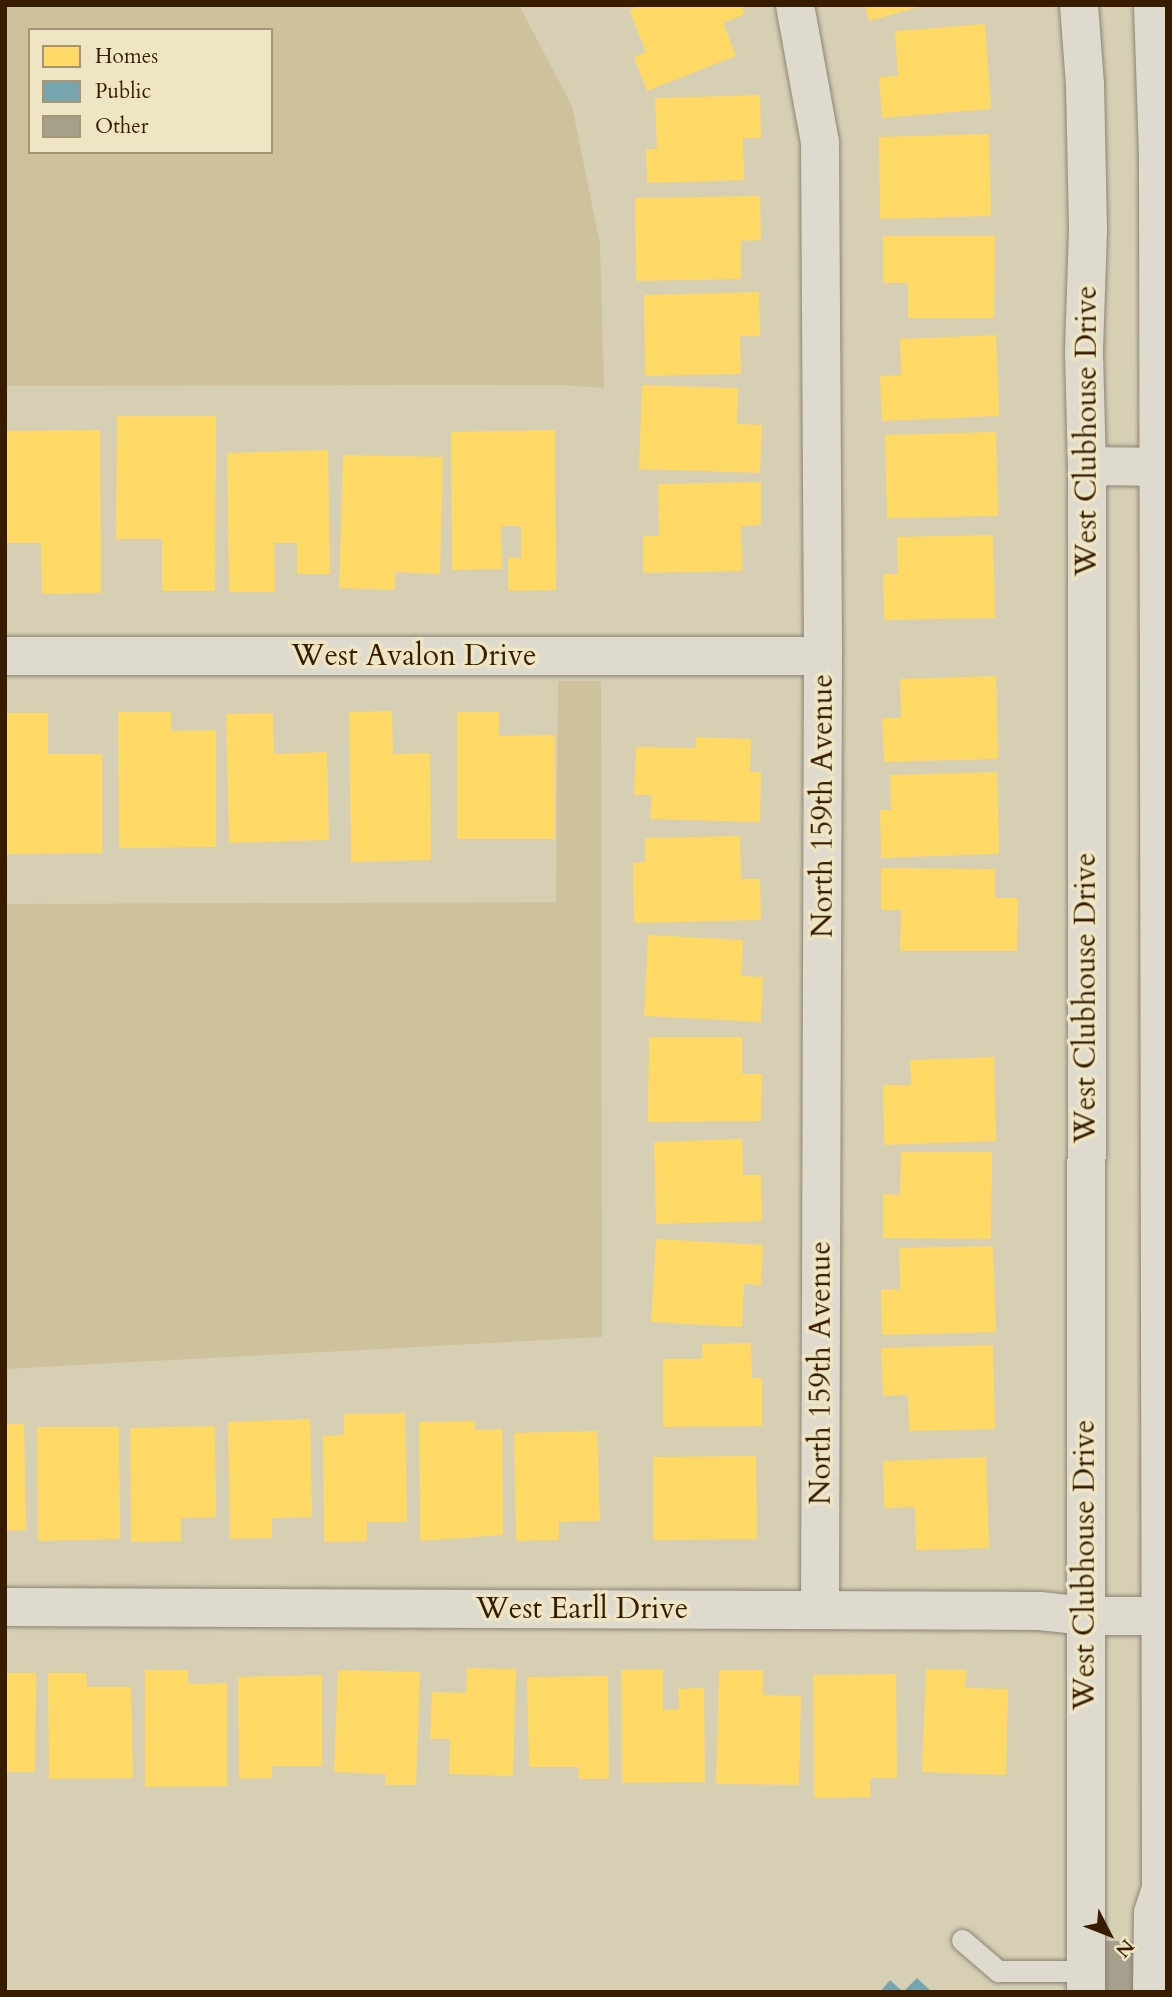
<!DOCTYPE html>
<style>
body{margin:0}
#map{position:relative;width:1172px;height:1997px;overflow:hidden;background:#d6cfb4;font-family:Cardo,serif}
div>[style]{position:absolute}
.green>*{inset:0;background:#cec29c}
.homes>*{inset:0;background:#ffd966}
.public>*{inset:0;background:#76a5af}
.building>*{inset:0;background:#a69f8b}
.roads{filter:drop-shadow(0 0 2px #8c8472) drop-shadow(0 0 2px #8c8472)}
.lane>*{height:21px;margin:-10.5px;padding:0 10.5px;transform-origin:10.5px;border-radius:10.5px;background:#dedbce}
.street>*{height:38px;margin:-19px;padding:0 19px;transform-origin:19px;border-radius:19px;background:#dedbce}
.secondary>*{height:38px;margin:-19px;padding:0 19px;transform-origin:19px;border-radius:19px;background:#dedbce}
span{translate:-50% -50%;white-space:nowrap;text-align:center;line-height:1.15;-webkit-text-stroke:7px #eee5c4;paint-order:stroke}
.street-label{font-size:30px;color:#371c00}
.frame{position:absolute;inset:0;border:7px solid #371c00;pointer-events:none}
.legend{position:absolute;left:28px;top:28px;width:245px;height:126px;box-sizing:border-box;background:#eee5c4;border:2px solid #a59576;margin:0;padding:9px 12px;list-style:none;font-size:21px;color:#371c00}
.legend li{display:flex;align-items:center;gap:14px;height:35px}
.legend b{width:35px;border:2px solid #a59576}
.north{position:absolute;left:1074px;top:1899px;width:70px;height:70px;-webkit-text-stroke:5px #eee5c4;paint-order:stroke;rotate:132deg;font-size:19px;font-weight:700;line-height:28px;text-align:center;color:#371c00}
.north::after{content:'';display:block;margin:auto;width:24px;height:32px;background:#371c00;clip-path:polygon(50% 0,100% 100%,50% 72%,0 100%)}
</style>
<div id="map">
<div class="green">
<i style="clip-path:polygon(evenodd,5px 5px,519px 5px,572px 106px,600px 244px,604px 388px,561px 385px,5px 386px,5px 5px,30px 30px,271px 30px,271px 152px,30px 152px,30px 30px)"></i>
<i style="clip-path:polygon(558px 681px,601px 681px,602px 1337px,5px 1369px,5px 904px,556px 902px)"></i>
</div>
<div class="homes">
<i style="clip-path:polygon(643px 5px,742px 5px,745px 14px,723px 23px,736px 56px,647px 91px,634px 57px,646px 52px,629px 10px)"></i>
<i style="clip-path:polygon(865px 5px,922px 5px,922px 6px,869px 21px)"></i>
<i style="clip-path:polygon(985px 24px,991px 109px,882px 118px,879px 77px,898px 76px,895px 31px)"></i>
<i style="clip-path:polygon(760px 95px,761px 138px,743px 138px,744px 180px,647px 183px,646px 149px,657px 149px,655px 98px)"></i>
<i style="clip-path:polygon(989px 134px,991px 216px,880px 219px,879px 137px)"></i>
<i style="clip-path:polygon(760px 196px,761px 240px,741px 241px,741px 279px,636px 281px,635px 198px)"></i>
<i style="clip-path:polygon(883px 236px,995px 236px,994px 318px,908px 318px,908px 283px,883px 283px)"></i>
<i style="clip-path:polygon(759px 292px,760px 336px,740px 336px,741px 374px,645px 376px,644px 295px)"></i>
<i style="clip-path:polygon(996px 335px,999px 416px,882px 421px,880px 376px,901px 375px,900px 339px)"></i>
<i style="clip-path:polygon(642px 385px,738px 388px,737px 424px,762px 425px,760px 473px,639px 469px)"></i>
<i style="clip-path:polygon(117px 416px,216px 416px,215px 591px,162px 591px,162px 539px,116px 539px)"></i>
<i style="clip-path:polygon(100px 430px,101px 593px,42px 594px,41px 543px,5px 543px,5px 431px)"></i>
<i style="clip-path:polygon(555px 430px,556px 590px,508px 591px,508px 557px,521px 558px,521px 526px,501px 526px,502px 569px,452px 570px,451px 432px)"></i>
<i style="clip-path:polygon(996px 432px,998px 516px,887px 518px,885px 435px)"></i>
<i style="clip-path:polygon(328px 450px,330px 574px,297px 574px,297px 543px,274px 543px,275px 592px,229px 592px,227px 453px)"></i>
<i style="clip-path:polygon(343px 455px,443px 457px,440px 574px,395px 572px,395px 590px,339px 588px)"></i>
<i style="clip-path:polygon(761px 482px,761px 525px,741px 526px,742px 571px,643px 573px,643px 536px,659px 536px,658px 484px)"></i>
<i style="clip-path:polygon(993px 535px,995px 618px,884px 620px,883px 574px,898px 574px,897px 537px)"></i>
<i style="clip-path:polygon(996px 676px,998px 759px,884px 762px,882px 718px,901px 718px,900px 679px)"></i>
<i style="clip-path:polygon(392px 711px,393px 754px,430px 753px,431px 860px,351px 862px,349px 712px)"></i>
<i style="clip-path:polygon(118px 712px,171px 712px,171px 731px,216px 730px,216px 847px,119px 848px)"></i>
<i style="clip-path:polygon(457px 712px,499px 712px,499px 736px,555px 735px,555px 839px,457px 839px)"></i>
<i style="clip-path:polygon(5px 713px,48px 713px,48px 754px,102px 754px,102px 853px,5px 854px)"></i>
<i style="clip-path:polygon(273px 713px,274px 754px,327px 752px,329px 840px,229px 843px,226px 714px)"></i>
<i style="clip-path:polygon(696px 737px,751px 739px,750px 772px,761px 772px,760px 822px,650px 819px,652px 795px,634px 795px,636px 747px,696px 748px)"></i>
<i style="clip-path:polygon(997px 772px,999px 854px,881px 858px,880px 810px,891px 810px,890px 775px)"></i>
<i style="clip-path:polygon(740px 836px,741px 879px,760px 879px,761px 920px,634px 923px,633px 863px,645px 862px,645px 838px)"></i>
<i style="clip-path:polygon(881px 868px,995px 869px,995px 898px,1018px 898px,1017px 951px,900px 951px,901px 910px,881px 910px)"></i>
<i style="clip-path:polygon(648px 935px,743px 940px,741px 976px,763px 977px,761px 1022px,644px 1016px)"></i>
<i style="clip-path:polygon(649px 1037px,742px 1037px,742px 1074px,762px 1074px,761px 1121px,648px 1122px)"></i>
<i style="clip-path:polygon(994px 1057px,996px 1141px,884px 1145px,883px 1085px,911px 1085px,910px 1060px)"></i>
<i style="clip-path:polygon(742px 1139px,743px 1175px,761px 1175px,762px 1221px,656px 1224px,654px 1142px)"></i>
<i style="clip-path:polygon(901px 1152px,992px 1152px,991px 1239px,883px 1238px,883px 1194px,900px 1195px)"></i>
<i style="clip-path:polygon(656px 1239px,763px 1245px,761px 1285px,744px 1284px,742px 1327px,651px 1322px)"></i>
<i style="clip-path:polygon(993px 1246px,996px 1332px,882px 1335px,881px 1290px,900px 1289px,899px 1248px)"></i>
<i style="clip-path:polygon(751px 1343px,752px 1378px,762px 1378px,762px 1426px,663px 1427px,663px 1359px,702px 1359px,702px 1344px)"></i>
<i style="clip-path:polygon(993px 1345px,995px 1429px,909px 1431px,908px 1395px,883px 1396px,881px 1348px)"></i>
<i style="clip-path:polygon(405px 1413px,407px 1522px,367px 1522px,367px 1541px,324px 1542px,323px 1436px,344px 1435px,344px 1414px)"></i>
<i style="clip-path:polygon(310px 1419px,312px 1517px,272px 1518px,272px 1538px,230px 1539px,228px 1422px)"></i>
<i style="clip-path:polygon(475px 1421px,475px 1430px,502px 1429px,503px 1535px,420px 1541px,419px 1422px)"></i>
<i style="clip-path:polygon(5px 1424px,24px 1424px,26px 1530px,5px 1531px)"></i>
<i style="clip-path:polygon(215px 1426px,216px 1517px,181px 1518px,181px 1541px,131px 1542px,130px 1428px)"></i>
<i style="clip-path:polygon(37px 1427px,119px 1427px,120px 1539px,38px 1541px)"></i>
<i style="clip-path:polygon(597px 1431px,600px 1521px,559px 1522px,559px 1540px,516px 1541px,514px 1433px)"></i>
<i style="clip-path:polygon(756px 1456px,757px 1539px,653px 1540px,653px 1457px)"></i>
<i style="clip-path:polygon(986px 1457px,989px 1548px,916px 1550px,915px 1507px,884px 1508px,883px 1461px)"></i>
<i style="clip-path:polygon(467px 1668px,516px 1669px,513px 1776px,449px 1774px,450px 1739px,430px 1739px,432px 1692px,466px 1693px)"></i>
<i style="clip-path:polygon(663px 1669px,663px 1710px,679px 1709px,678px 1689px,704px 1688px,705px 1782px,622px 1783px,621px 1670px)"></i>
<i style="clip-path:polygon(926px 1669px,966px 1670px,965px 1688px,1008px 1689px,1006px 1775px,922px 1772px)"></i>
<i style="clip-path:polygon(145px 1670px,188px 1670px,188px 1684px,227px 1683px,227px 1786px,145px 1787px)"></i>
<i style="clip-path:polygon(338px 1670px,420px 1672px,416px 1785px,385px 1785px,386px 1774px,334px 1772px)"></i>
<i style="clip-path:polygon(719px 1670px,763px 1670px,763px 1695px,801px 1696px,799px 1785px,716px 1784px)"></i>
<i style="clip-path:polygon(5px 1673px,36px 1673px,35px 1772px,5px 1772px)"></i>
<i style="clip-path:polygon(48px 1673px,86px 1673px,87px 1687px,131px 1687px,133px 1778px,49px 1779px)"></i>
<i style="clip-path:polygon(896px 1674px,897px 1778px,870px 1778px,870px 1797px,814px 1798px,813px 1675px)"></i>
<i style="clip-path:polygon(322px 1675px,322px 1766px,272px 1766px,272px 1778px,239px 1779px,238px 1677px)"></i>
<i style="clip-path:polygon(608px 1676px,609px 1779px,579px 1779px,578px 1767px,529px 1767px,527px 1677px)"></i>
</div>
<div class="public">
<i style="clip-path:polygon(917px 1978px,932px 1992px,903px 1992px)"></i>
<i style="clip-path:polygon(890px 1980px,903px 1992px,880px 1992px)"></i>
</div>
<div class="building">
<i style="clip-path:polygon(1103px 1941px,1144px 1941px,1143px 1992px,1104px 1992px)"></i>
</div>
<div class="roads">
<div class="lane">
<i style="left:962px;top:1940px;width:48px;rotate:40.7deg"></i>
<i style="left:998px;top:1971px;width:87px"></i>
</div>
<div class="street">
<i style="left:795px;top:5px;width:140px;rotate:79.7deg"></i>
<i style="left:820px;top:143px;width:513px;rotate:89.66deg"></i>
<i style="left:823px;top:656px;width:954px;rotate:90.18deg"></i>
<i style="left:1087px;top:466px;width:80px;rotate:0.7deg"></i>
<i style="left:5px;top:656px;width:818px"></i>
<i style="left:5px;top:1607px;width:1035px;rotate:0.22deg"></i>
<i style="left:1040px;top:1611px;width:45px;rotate:6.3deg"></i>
<i style="left:1085px;top:1616px;width:73px"></i>
</div>
<div class="secondary">
<i style="left:1079px;top:5px;width:80px;rotate:85.7deg"></i>
<i style="left:1085px;top:85px;width:145px;rotate:88.8deg"></i>
<i style="left:1088px;top:230px;width:123px;rotate:91.9deg"></i>
<i style="left:1084px;top:353px;width:113px;rotate:88.5deg"></i>
<i style="left:1087px;top:466px;width:1526px;rotate:90.04deg"></i>
<i style="left:1152px;top:1992px;width:79px;rotate:-89.3deg"></i>
<i style="left:1153px;top:1913px;width:26px;rotate:-72deg"></i>
<i style="left:1161px;top:1888px;width:1732px;rotate:-90.1deg"></i>
<i style="left:1158px;top:156px;width:151px;rotate:-91.9deg"></i>
</div>
</div>
<div class="street-label">
<span style="left:1087px;top:431px;rotate:-90deg">West Clubhouse Drive</span>
<span style="left:414px;top:656px">West Avalon Drive</span>
<span style="left:823px;top:806px;rotate:-90deg">North 159th Avenue</span>
<span style="left:1086px;top:998px;rotate:-90deg">West Clubhouse Drive</span>
<span style="left:821px;top:1373px;rotate:-90deg">North 159th Avenue</span>
<span style="left:1085px;top:1565px;rotate:-90deg">West Clubhouse Drive</span>
<span style="left:582px;top:1609px">West Earll Drive</span>
</div>
<div class="frame"></div>
<ul class="legend">
<li><b style="height:19px;background:#ffd966"></b>Homes</li>
<li><b style="height:19px;background:#76a5af"></b>Public</li>
<li><b style="height:19px;background:#a69f8b"></b>Other</li>
</ul>
<div class="north">N</div>
</div>
